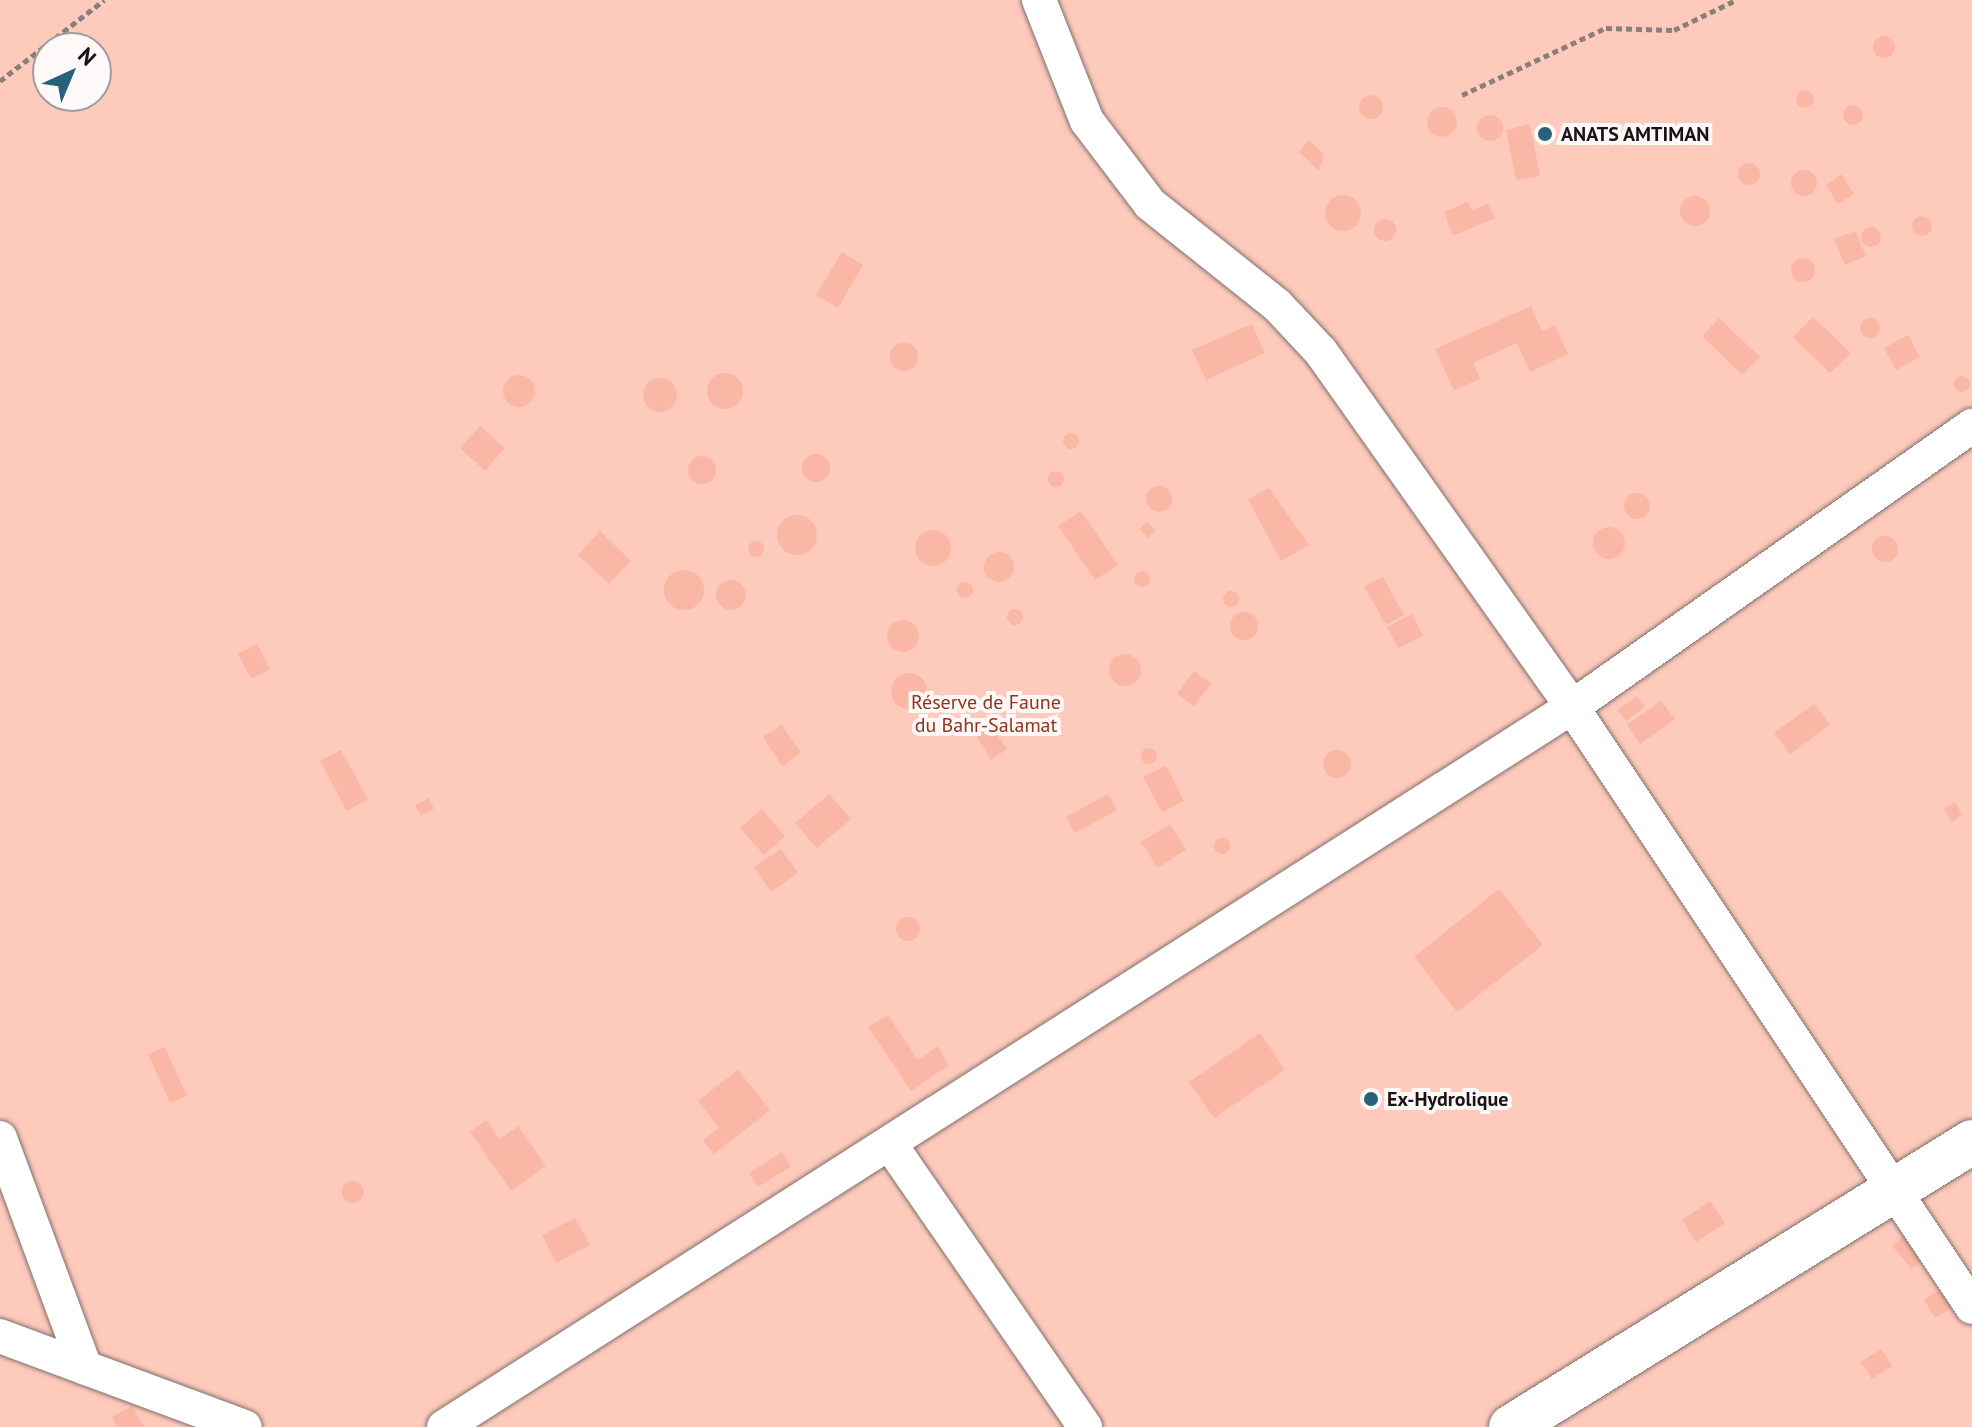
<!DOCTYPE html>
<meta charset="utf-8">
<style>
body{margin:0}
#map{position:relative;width:1972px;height:1427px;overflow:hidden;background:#fce7e2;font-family:"PT Sans",sans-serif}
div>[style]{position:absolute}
.green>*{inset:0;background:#fdcabc}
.building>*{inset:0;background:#fbb7a5}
.round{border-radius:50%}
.path>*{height:5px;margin-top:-2.5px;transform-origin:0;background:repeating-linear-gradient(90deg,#8c7e7a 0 6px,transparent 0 10px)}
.roads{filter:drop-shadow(0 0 2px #826f6a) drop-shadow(0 0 2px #826f6a)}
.minor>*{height:34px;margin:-17px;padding:0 17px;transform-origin:17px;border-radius:17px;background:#fff}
.primary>*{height:44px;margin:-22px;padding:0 22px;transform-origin:22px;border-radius:22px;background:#fff}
.dots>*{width:22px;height:22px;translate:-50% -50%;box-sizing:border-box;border:4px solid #fdf9f8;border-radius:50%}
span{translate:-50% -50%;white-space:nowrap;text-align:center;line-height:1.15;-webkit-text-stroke:8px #fdf9f8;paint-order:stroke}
.poi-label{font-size:20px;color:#1a1311;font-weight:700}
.left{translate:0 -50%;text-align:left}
.park-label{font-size:20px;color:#92321a}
.north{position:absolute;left:32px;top:32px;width:80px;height:80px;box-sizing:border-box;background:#fdf9f8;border:2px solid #a29d9c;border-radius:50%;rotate:44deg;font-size:22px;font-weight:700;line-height:32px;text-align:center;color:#1a1311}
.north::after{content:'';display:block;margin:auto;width:28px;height:36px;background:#27627a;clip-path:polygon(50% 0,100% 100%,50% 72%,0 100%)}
</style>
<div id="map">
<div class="green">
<i style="clip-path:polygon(evenodd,0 0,1972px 0,1972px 1427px,0 1427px,0 0,48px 48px,96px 48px,96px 96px,48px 96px,48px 48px)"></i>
</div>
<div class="building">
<i class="round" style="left:1873px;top:36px;width:22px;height:22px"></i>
<i class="round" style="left:1796px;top:90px;width:18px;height:18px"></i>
<i class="round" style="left:1359px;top:95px;width:24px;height:24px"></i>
<i class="round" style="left:1843px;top:105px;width:20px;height:20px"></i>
<i class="round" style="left:1427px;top:107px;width:30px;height:30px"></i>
<i class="round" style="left:1477px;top:115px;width:26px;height:26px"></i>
<i style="clip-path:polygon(1530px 124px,1540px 176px,1516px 180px,1506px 130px)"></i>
<i style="clip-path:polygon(1309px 140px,1324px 154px,1319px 171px,1299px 152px)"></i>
<i class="round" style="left:1738px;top:163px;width:22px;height:22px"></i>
<i class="round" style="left:1791px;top:170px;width:26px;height:26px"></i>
<i style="clip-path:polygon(1841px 174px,1854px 194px,1838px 204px,1826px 185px)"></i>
<i class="round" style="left:1325px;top:195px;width:36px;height:36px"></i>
<i class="round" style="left:1680px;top:196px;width:30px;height:30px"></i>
<i style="clip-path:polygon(1468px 202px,1472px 211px,1488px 203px,1495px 218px,1453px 236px,1444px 212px)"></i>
<i class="round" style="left:1912px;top:216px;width:20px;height:20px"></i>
<i class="round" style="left:1374px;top:219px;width:22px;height:22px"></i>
<i class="round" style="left:1861px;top:227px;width:20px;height:20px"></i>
<i style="clip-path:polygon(1855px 231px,1866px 256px,1845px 265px,1834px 239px)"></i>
<i style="clip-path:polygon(842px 252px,863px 265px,838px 308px,816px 295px)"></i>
<i class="round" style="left:1791px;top:258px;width:24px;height:24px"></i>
<i style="clip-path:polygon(1531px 306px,1542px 331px,1555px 325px,1568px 354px,1530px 372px,1517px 343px,1473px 363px,1480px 379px,1454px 390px,1435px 349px)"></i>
<i style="clip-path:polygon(1813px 317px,1851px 353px,1830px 373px,1793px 337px)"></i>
<i style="clip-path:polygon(1719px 318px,1760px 357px,1742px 375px,1702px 336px)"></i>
<i class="round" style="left:1860px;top:318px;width:20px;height:20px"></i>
<i style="clip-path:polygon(1252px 324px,1265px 353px,1206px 380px,1192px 350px)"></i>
<i style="clip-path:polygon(1908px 335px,1920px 357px,1896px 370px,1884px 348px)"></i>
<i class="round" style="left:890px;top:343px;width:28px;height:28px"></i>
<i class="round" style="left:707px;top:373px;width:36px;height:36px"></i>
<i class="round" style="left:503px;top:375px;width:32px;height:32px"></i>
<i class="round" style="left:1954px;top:376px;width:16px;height:16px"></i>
<i class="round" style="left:643px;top:378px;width:34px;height:34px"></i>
<i style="clip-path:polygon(480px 426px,505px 448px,485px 471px,460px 448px)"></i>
<i class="round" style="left:1063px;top:433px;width:16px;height:16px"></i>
<i class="round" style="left:802px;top:454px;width:28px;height:28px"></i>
<i class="round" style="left:688px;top:456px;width:28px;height:28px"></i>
<i class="round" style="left:1048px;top:471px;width:16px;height:16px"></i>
<i class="round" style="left:1146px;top:486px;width:26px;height:26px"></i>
<i style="clip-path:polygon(1269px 488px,1309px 545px,1281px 561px,1248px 499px)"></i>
<i class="round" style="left:1624px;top:493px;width:26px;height:26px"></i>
<i style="clip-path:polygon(1081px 511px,1118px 565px,1095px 580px,1058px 526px)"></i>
<i class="round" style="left:777px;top:515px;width:40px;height:40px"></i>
<i style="clip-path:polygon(1147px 522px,1155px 531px,1147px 538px,1139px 529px)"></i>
<i class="round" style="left:1593px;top:527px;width:32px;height:32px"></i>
<i class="round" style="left:915px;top:530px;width:36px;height:36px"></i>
<i style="clip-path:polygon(600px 531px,631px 561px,609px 584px,578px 555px)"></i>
<i class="round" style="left:1872px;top:536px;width:26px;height:26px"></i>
<i class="round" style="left:748px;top:541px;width:16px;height:16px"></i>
<i class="round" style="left:984px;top:552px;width:30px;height:30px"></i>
<i class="round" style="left:664px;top:570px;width:40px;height:40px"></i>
<i class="round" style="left:1134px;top:571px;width:16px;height:16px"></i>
<i style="clip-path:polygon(1383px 577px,1404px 615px,1386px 625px,1364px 586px)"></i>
<i class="round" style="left:716px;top:580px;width:30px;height:30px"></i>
<i class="round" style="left:957px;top:582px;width:16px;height:16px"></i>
<i class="round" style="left:1223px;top:591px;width:16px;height:16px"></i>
<i class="round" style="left:1007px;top:609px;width:16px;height:16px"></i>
<i class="round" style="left:1230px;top:612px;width:28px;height:28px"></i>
<i style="clip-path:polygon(1412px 614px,1423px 636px,1398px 648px,1387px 627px)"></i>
<i class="round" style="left:887px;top:620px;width:32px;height:32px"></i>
<i style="clip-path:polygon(257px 644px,270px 669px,251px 679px,238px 654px)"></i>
<i class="round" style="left:1109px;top:654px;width:32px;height:32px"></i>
<i style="clip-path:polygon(1194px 671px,1211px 684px,1194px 706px,1177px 694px)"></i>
<i class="round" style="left:891px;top:673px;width:36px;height:36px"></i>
<i style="clip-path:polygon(1637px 696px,1645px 707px,1626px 721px,1617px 710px)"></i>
<i style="clip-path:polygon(1661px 701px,1675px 719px,1640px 744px,1627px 725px)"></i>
<i style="clip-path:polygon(1814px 704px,1830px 725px,1790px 754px,1774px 733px)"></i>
<i style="clip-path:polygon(782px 725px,801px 753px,782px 766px,763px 737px)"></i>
<i style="clip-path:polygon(990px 725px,1007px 749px,991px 760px,976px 735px)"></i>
<i class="round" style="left:1141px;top:748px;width:16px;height:16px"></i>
<i class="round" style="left:1323px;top:750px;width:28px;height:28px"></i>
<i style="clip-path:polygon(341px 750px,368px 799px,347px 811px,320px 761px)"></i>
<i style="clip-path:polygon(1166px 766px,1184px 801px,1162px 812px,1143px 777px)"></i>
<i style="clip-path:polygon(829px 794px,851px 819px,817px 848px,795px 823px)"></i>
<i style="clip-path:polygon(1108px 794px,1117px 810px,1075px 833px,1066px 817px)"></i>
<i style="clip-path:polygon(429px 798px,434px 809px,421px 816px,415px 806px)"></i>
<i style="clip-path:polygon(1955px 802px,1962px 815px,1952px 822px,1944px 809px)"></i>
<i style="clip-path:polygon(762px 809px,785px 836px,764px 855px,740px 828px)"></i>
<i style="clip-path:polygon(1170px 824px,1186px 849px,1158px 868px,1141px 842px)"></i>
<i class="round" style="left:1214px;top:838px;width:16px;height:16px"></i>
<i style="clip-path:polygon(781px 849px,798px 873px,771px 892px,754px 867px)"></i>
<i style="clip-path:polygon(1499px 889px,1543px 945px,1457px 1012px,1414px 957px)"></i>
<i class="round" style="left:896px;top:917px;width:24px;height:24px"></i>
<i style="clip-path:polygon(888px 1015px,918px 1060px,937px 1046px,949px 1065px,911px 1091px,868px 1027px)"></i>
<i style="clip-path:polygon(1260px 1033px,1285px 1070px,1214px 1118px,1189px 1082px)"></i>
<i style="clip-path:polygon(165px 1047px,187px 1096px,170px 1103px,148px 1054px)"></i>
<i style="clip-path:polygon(738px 1070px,770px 1110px,714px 1154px,703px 1140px,719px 1128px,698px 1101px)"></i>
<i style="clip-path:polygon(486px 1120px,500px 1139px,518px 1126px,546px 1166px,511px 1191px,470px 1132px)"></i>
<i style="clip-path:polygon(782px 1152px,791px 1166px,758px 1187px,749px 1173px)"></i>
<i class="round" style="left:342px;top:1181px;width:22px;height:22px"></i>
<i style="clip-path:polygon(1710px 1201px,1725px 1223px,1696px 1242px,1682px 1220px)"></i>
<i style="clip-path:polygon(575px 1218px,590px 1245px,556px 1263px,542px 1235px)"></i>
<i style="clip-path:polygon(1905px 1234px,1925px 1258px,1912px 1269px,1892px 1246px)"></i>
<i style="clip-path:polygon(1944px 1287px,1956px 1305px,1935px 1318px,1924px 1300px)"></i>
<i style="clip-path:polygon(1881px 1349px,1892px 1366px,1872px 1379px,1861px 1362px)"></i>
<i style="clip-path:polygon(132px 1406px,144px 1427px,117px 1427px,112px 1417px)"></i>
</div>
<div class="path">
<i style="left:0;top:81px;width:132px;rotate:-37.9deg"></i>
<i style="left:1462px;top:95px;width:159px;rotate:-25deg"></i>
<i style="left:1606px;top:28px;width:68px;rotate:1.7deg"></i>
<i style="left:1674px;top:30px;width:69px;rotate:-25.8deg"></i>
</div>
<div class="roads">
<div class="minor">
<i style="left:1039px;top:0;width:130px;rotate:68.4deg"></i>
<i style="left:1087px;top:121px;width:104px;rotate:52.8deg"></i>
<i style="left:1150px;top:204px;width:162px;rotate:38.5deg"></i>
<i style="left:1277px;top:305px;width:64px;rotate:46.9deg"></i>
<i style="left:1321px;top:352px;width:435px;rotate:54.7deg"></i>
<i style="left:1572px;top:707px;width:721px;rotate:56.31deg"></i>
<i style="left:0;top:1138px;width:245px;rotate:69.7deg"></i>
<i style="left:892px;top:1147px;width:340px;rotate:55.4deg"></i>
<i style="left:0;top:1336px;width:261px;rotate:20.4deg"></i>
<i style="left:444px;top:1427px;width:1338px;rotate:-32.55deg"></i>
<i style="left:1572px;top:707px;width:489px;rotate:-35.1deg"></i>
</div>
<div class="primary">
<i style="left:1511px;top:1427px;width:542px;rotate:-31.73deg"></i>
</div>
</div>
<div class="dots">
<i style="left:1545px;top:134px;background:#27627a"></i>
<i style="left:1371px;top:1099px;background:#27627a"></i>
</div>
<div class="poi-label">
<span class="left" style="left:1561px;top:134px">ANATS AMTIMAN</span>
<span class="left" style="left:1387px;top:1099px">Ex-Hydrolique</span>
</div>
<div class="park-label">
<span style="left:986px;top:714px">Réserve de Faune<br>du Bahr-Salamat</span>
</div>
<div class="north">N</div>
</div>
